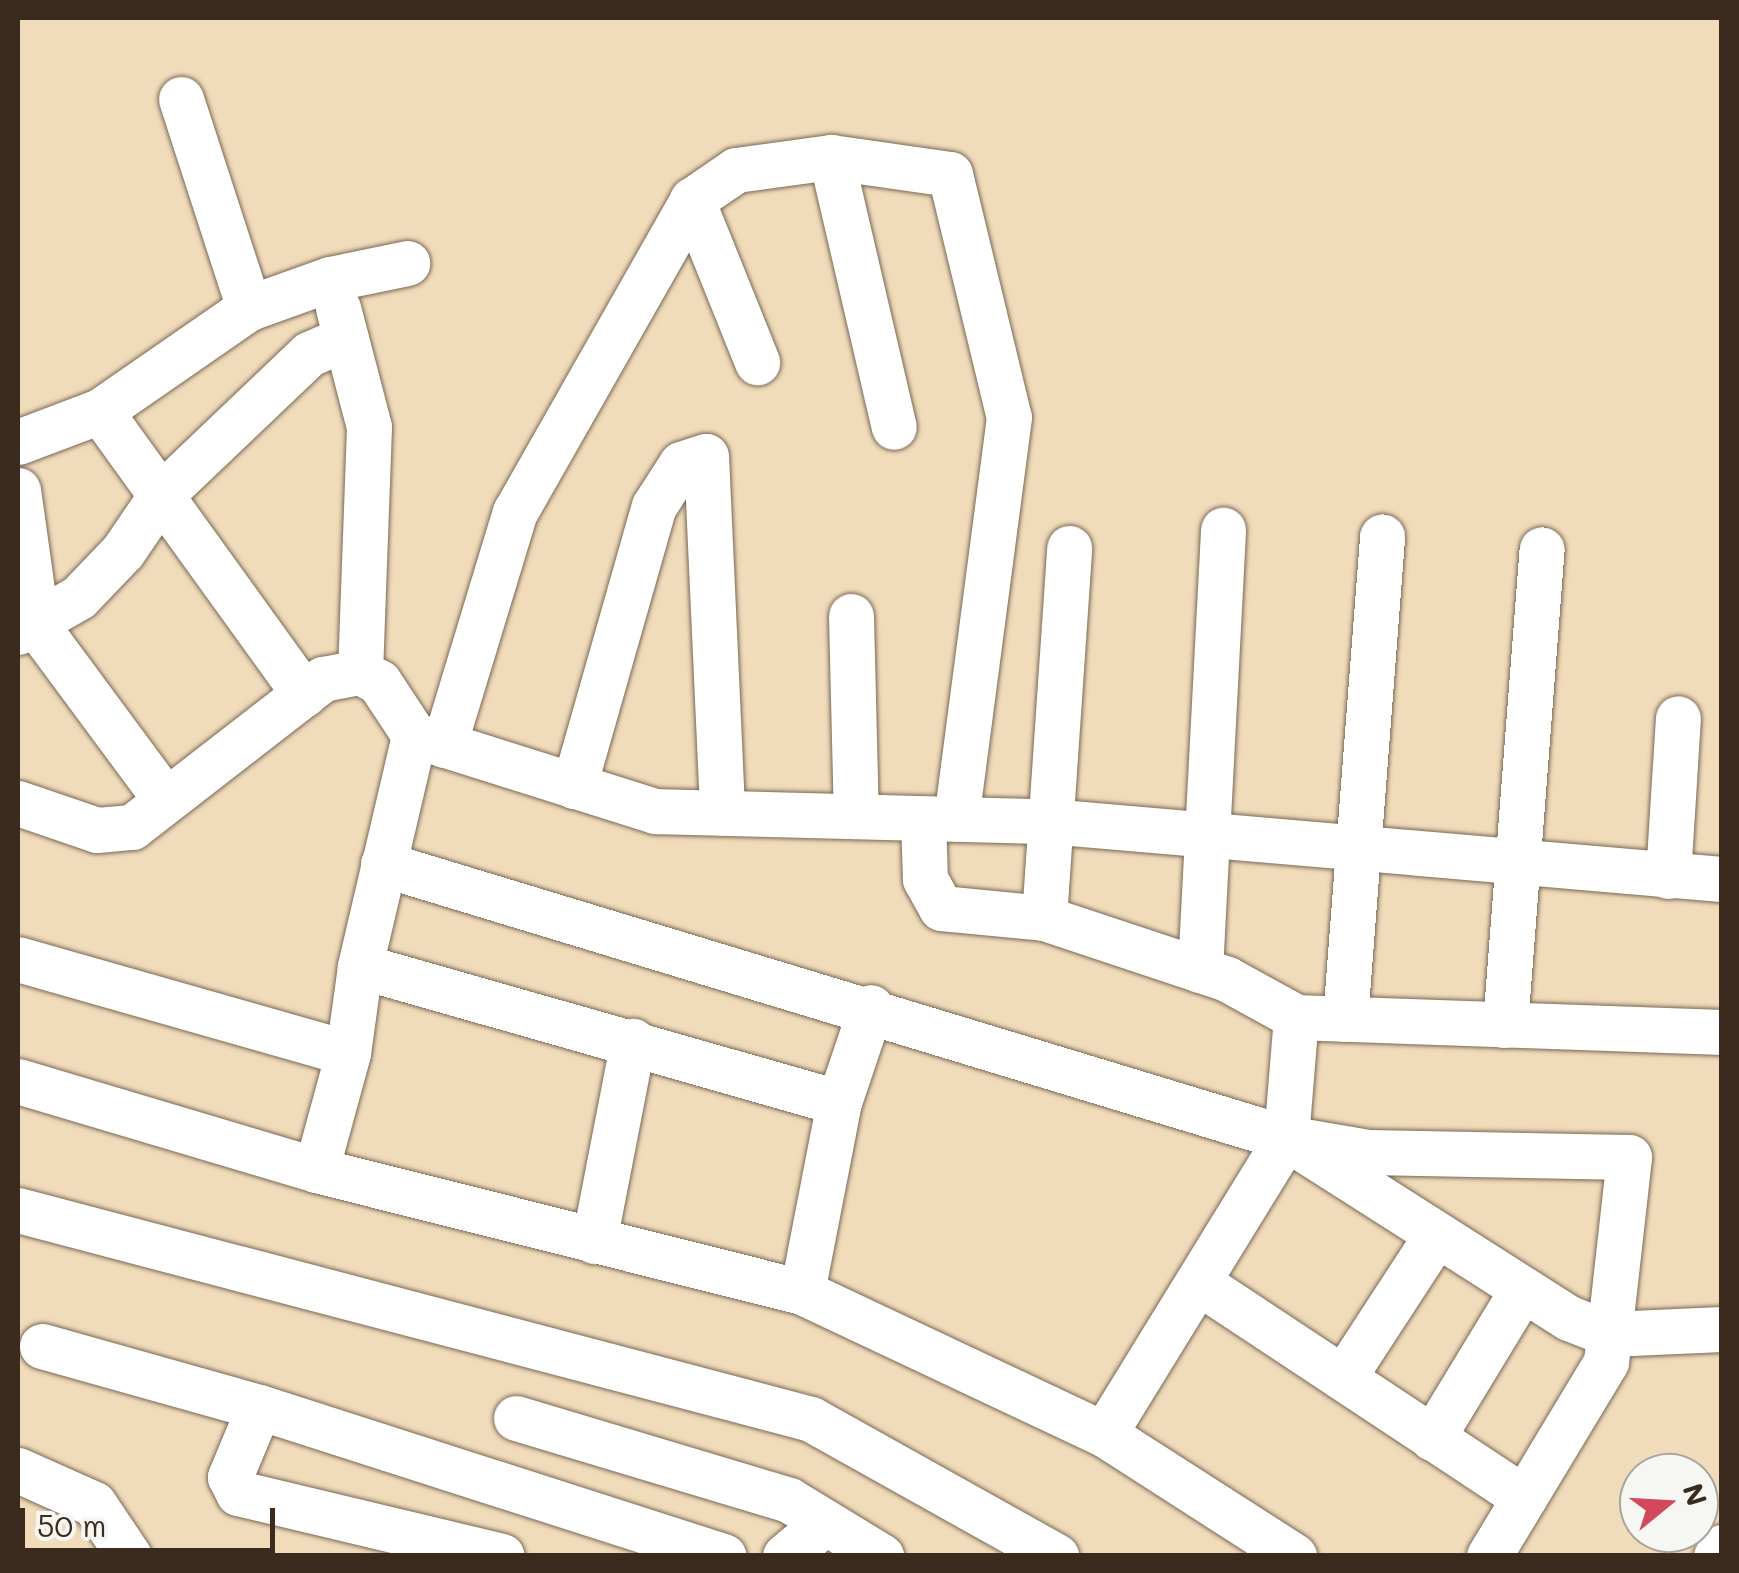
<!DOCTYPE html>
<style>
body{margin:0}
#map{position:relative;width:1739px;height:1573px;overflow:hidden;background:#f0dbba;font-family:Mali,sans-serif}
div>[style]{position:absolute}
.roads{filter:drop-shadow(0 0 2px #7a6855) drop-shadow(0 0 2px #7a6855)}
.minor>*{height:45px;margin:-22.5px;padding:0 22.5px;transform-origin:22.5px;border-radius:22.5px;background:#fff}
span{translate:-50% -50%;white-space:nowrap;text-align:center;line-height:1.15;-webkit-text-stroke:8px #f6f6f2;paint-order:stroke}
.frame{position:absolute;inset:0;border:20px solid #3b2a1e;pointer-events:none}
.north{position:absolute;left:1619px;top:1453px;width:100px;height:100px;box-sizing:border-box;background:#f6f6f2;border:2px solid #aba49d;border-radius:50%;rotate:72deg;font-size:28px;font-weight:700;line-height:40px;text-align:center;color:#3b2a1e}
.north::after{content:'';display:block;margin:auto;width:35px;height:45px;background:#d1495b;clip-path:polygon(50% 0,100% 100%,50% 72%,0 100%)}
.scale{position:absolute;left:20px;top:1508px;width:255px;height:45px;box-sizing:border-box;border:5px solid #3b2a1e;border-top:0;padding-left:12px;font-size:30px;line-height:35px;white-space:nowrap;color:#3b2a1e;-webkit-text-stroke:8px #f6f6f2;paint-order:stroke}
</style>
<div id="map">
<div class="roads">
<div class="minor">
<i style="left:181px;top:99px;width:220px;rotate:72deg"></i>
<i style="left:831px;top:157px;width:277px;rotate:76.9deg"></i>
<i style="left:692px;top:200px;width:175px;rotate:68.1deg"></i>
<i style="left:338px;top:308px;width:123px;rotate:75.4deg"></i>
<i style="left:369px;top:427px;width:245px;rotate:92.1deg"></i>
<i style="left:100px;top:411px;width:349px;rotate:54.2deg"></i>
<i style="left:18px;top:442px;width:88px;rotate:-20.7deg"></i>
<i style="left:100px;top:411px;width:181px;rotate:-34.7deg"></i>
<i style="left:249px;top:308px;width:86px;rotate:-19.7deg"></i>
<i style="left:330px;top:279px;width:79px;rotate:-11.7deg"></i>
<i style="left:18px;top:490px;width:137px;rotate:82deg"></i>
<i style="left:37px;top:626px;width:215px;rotate:53.5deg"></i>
<i style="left:851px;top:616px;width:200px;rotate:88.6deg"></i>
<i style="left:18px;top:632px;width:70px;rotate:-29.8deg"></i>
<i style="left:79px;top:597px;width:64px;rotate:-46.3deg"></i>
<i style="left:123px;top:551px;width:68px;rotate:-55.8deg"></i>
<i style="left:161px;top:495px;width:204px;rotate:-43.6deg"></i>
<i style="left:309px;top:354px;width:40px;rotate:-23.4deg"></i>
<i style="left:444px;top:745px;width:244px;rotate:-73.1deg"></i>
<i style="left:515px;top:512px;width:359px;rotate:-60.4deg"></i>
<i style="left:692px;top:200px;width:53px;rotate:-34.3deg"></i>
<i style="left:736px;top:170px;width:96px;rotate:-7.8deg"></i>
<i style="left:831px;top:157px;width:120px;rotate:8.1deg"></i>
<i style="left:950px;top:174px;width:250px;rotate:76.4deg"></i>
<i style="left:1009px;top:417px;width:405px;rotate:97.5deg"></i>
<i style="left:574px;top:786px;width:291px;rotate:-74.1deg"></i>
<i style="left:654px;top:506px;width:50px;rotate:-57.3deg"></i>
<i style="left:681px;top:464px;width:26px;rotate:-18deg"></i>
<i style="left:706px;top:456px;width:357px;rotate:87.4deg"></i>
<i style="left:18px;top:803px;width:83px;rotate:18.9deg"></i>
<i style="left:97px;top:830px;width:35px;rotate:-5deg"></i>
<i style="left:132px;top:827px;width:242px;rotate:-37.8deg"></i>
<i style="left:323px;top:679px;width:38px;rotate:-11deg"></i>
<i style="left:360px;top:672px;width:21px;rotate:28deg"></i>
<i style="left:379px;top:682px;width:64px;rotate:56.6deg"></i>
<i style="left:414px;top:735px;width:253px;rotate:17.5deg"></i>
<i style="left:655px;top:811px;width:393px;rotate:1.5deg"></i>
<i style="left:1048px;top:821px;width:676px;rotate:4.92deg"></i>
<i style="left:923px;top:819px;width:60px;rotate:88.1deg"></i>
<i style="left:925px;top:879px;width:33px;rotate:61deg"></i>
<i style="left:941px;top:908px;width:103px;rotate:5.5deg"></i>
<i style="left:1044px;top:918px;width:193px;rotate:18.4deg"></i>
<i style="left:1227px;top:979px;width:79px;rotate:28.8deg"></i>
<i style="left:1296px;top:1017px;width:426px;rotate:2deg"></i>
<i style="left:383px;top:864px;width:944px;rotate:16.88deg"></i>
<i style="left:1286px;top:1138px;width:83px;rotate:9.7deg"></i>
<i style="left:1368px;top:1152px;width:261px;rotate:1.1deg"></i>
<i style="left:1629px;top:1157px;width:206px;rotate:96.4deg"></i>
<i style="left:1606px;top:1362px;width:227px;rotate:121.1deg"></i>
<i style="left:1668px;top:876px;width:158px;rotate:-86.4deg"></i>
<i style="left:1044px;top:918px;width:371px;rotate:-86.1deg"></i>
<i style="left:18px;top:959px;width:343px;rotate:15.9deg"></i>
<i style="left:360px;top:966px;width:498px;rotate:15.9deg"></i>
<i style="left:1200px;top:970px;width:441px;rotate:-87deg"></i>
<i style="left:1345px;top:1019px;width:484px;rotate:-85.6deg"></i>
<i style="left:1505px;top:1025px;width:477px;rotate:-85.6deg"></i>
<i style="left:18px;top:1081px;width:311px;rotate:16.6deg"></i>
<i style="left:316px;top:1170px;width:501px;rotate:14.09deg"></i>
<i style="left:802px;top:1292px;width:334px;rotate:25.2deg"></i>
<i style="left:1104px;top:1434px;width:226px;rotate:32.7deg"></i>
<i style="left:1297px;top:1145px;width:322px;rotate:32.5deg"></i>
<i style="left:1569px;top:1318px;width:43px;rotate:21.8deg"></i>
<i style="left:1609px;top:1334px;width:113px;rotate:-2.5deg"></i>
<i style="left:316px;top:1170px;width:121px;rotate:-74.7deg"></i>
<i style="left:348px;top:1053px;width:88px;rotate:-82.1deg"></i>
<i style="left:360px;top:966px;width:237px;rotate:-76.8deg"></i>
<i style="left:18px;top:1210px;width:820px;rotate:14.76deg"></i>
<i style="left:811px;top:1419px;width:281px;rotate:29.2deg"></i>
<i style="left:594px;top:1241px;width:204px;rotate:-79deg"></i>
<i style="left:1198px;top:1282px;width:391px;rotate:33.5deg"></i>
<i style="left:802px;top:1292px;width:194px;rotate:-79deg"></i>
<i style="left:839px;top:1102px;width:100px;rotate:-71.4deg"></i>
<i style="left:42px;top:1346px;width:225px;rotate:15.7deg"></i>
<i style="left:259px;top:1407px;width:488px;rotate:17.8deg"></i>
<i style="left:1343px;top:1378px;width:168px;rotate:-56.9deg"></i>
<i style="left:259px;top:1407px;width:76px;rotate:112.5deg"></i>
<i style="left:230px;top:1477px;width:18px;rotate:63deg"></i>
<i style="left:238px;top:1493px;width:271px;rotate:13.4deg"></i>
<i style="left:516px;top:1418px;width:285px;rotate:16.7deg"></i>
<i style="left:789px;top:1500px;width:108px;rotate:31.3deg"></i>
<i style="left:1104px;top:1434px;width:347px;rotate:-58.4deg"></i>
<i style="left:1286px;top:1138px;width:121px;rotate:-85.3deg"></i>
<i style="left:1432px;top:1438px;width:173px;rotate:-58.7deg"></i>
<i style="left:18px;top:1470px;width:83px;rotate:24.1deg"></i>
<i style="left:94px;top:1504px;width:63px;rotate:56.1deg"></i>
<i style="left:785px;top:1556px;width:34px;rotate:-40deg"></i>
<i style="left:811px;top:1534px;width:16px;rotate:-68deg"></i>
<i style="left:1716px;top:1556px;width:11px;rotate:-56deg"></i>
</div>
</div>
<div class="frame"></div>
<div class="north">N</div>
<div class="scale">50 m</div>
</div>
